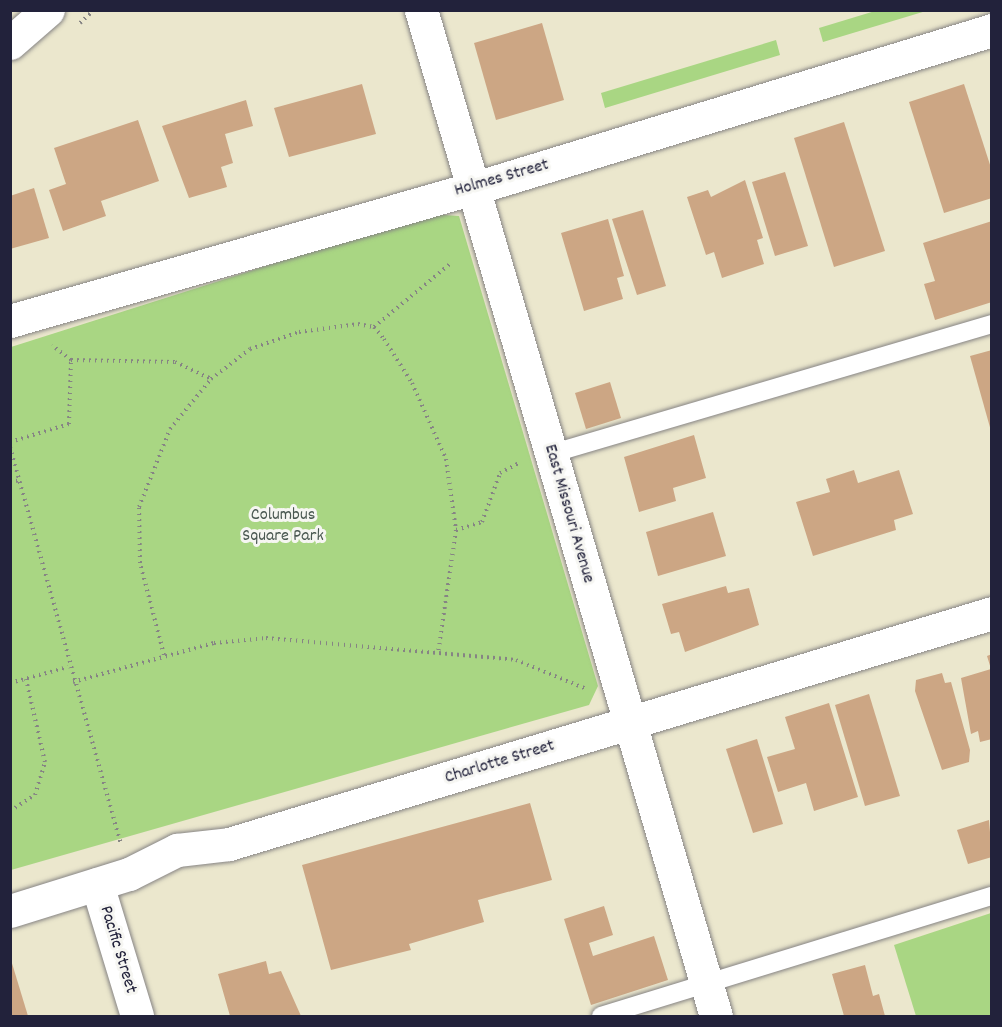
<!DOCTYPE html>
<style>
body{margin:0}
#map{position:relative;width:1002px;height:1027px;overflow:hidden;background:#ebe7cd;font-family:Dekko,sans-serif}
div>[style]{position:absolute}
.green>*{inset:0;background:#a9d683}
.building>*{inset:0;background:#cca684}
.path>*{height:4px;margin-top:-2px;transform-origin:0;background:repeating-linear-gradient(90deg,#868484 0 1.5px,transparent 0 6px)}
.roads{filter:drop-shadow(0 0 2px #868484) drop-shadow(0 0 2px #868484)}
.service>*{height:18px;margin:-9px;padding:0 9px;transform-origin:9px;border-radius:9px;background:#fff}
.minor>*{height:33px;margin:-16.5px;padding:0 16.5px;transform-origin:16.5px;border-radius:16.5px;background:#fff}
.tertiary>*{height:33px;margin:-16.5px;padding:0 16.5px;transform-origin:16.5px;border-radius:16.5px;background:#fff}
span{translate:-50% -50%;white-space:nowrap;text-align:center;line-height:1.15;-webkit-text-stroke:6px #f6f6f2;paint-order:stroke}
.street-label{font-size:18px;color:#22223b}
.park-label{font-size:18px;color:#4a5851}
.frame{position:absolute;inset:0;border:12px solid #22223b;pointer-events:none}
</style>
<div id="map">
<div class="green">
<i style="clip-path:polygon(875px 11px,926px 11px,823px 42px,819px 28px)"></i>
<i style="clip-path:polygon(776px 40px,780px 55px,605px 108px,601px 93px)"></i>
<i style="clip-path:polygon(430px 214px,459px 216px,598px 686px,589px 705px,11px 870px,11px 347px)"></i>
<i style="clip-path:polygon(991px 913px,991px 1016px,916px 1016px,894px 945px)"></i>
</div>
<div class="building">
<i style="clip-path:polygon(542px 23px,564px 100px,496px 120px,474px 43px)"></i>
<i style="clip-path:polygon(362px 84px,376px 134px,289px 157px,274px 108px)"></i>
<i style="clip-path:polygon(964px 84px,992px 171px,992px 198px,944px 213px,909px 102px)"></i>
<i style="clip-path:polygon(246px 100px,253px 126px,225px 134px,233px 163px,221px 167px,227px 187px,189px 198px,162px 126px)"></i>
<i style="clip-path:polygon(138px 120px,159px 181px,101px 201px,106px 216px,63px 231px,49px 190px,66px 184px,54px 148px)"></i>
<i style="clip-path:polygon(844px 122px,885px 251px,834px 267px,794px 138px)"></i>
<i style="clip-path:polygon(785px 172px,808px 246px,775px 256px,752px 182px)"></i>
<i style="clip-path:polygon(745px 180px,763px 238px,757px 240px,764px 264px,722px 278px,714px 252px,706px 255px,687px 197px,708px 190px,711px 197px)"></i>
<i style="clip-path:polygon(34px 188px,49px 238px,10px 249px,10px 196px)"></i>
<i style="clip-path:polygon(643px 210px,666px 286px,637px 295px,612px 219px)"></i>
<i style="clip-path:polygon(608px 219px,624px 276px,617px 278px,623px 299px,584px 311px,561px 233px)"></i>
<i style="clip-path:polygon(992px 221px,992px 302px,935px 320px,924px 284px,935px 281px,923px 243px)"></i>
<i style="clip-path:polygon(992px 350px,992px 431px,991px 431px,970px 356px)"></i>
<i style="clip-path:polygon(610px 382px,621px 418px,586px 429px,575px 393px)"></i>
<i style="clip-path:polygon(694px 435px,706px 478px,673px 488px,676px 501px,639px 512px,624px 457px)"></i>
<i style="clip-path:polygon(854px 470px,858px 483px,899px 470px,913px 514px,894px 520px,896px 530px,813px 556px,796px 502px,830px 492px,826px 479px)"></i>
<i style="clip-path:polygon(713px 512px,726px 556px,658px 576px,646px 532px)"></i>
<i style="clip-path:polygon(726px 586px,728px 593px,749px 588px,759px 625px,685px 652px,679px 632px,671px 634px,662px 604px)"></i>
<i style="clip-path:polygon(992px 654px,992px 739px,980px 742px,978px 731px,971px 734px,961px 678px,991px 669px,987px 656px)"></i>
<i style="clip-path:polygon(942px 673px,945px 683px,951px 682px,970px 750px,969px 762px,942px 770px,915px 691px,916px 680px)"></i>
<i style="clip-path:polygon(869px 694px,900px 796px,865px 806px,835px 705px)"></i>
<i style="clip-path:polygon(829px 703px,858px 797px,814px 811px,806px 783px,778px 792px,767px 757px,795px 749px,785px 717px)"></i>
<i style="clip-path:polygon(757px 739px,783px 824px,753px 833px,726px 749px)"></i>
<i style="clip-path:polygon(530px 803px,552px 880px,478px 900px,484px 922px,409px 944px,411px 950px,331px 970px,302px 865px)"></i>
<i style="clip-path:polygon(989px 820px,992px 857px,968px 864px,957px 830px)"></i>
<i style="clip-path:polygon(604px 906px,613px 935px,589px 943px,593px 956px,654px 936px,668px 980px,591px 1005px,564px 919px)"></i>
<i style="clip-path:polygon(10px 960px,11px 960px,28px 1016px,10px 1016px)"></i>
<i style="clip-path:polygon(266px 961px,269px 974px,281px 971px,301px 1016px,230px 1016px,218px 974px)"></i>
<i style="clip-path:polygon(865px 965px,873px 996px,879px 994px,885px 1016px,844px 1016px,832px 974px)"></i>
</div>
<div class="path">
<i style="left:80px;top:23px;width:19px;rotate:-43deg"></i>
<i style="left:374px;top:327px;width:99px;rotate:-39.7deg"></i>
<i style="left:71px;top:360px;width:104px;rotate:1.1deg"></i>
<i style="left:175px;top:362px;width:40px;rotate:25deg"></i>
<i style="left:10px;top:442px;width:62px;rotate:-17deg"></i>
<i style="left:69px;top:424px;width:64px;rotate:-88.2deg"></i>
<i style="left:71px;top:360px;width:24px;rotate:-142deg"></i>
<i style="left:10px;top:447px;width:410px;rotate:74.4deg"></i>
<i style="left:10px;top:482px;width:10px;rotate:-11deg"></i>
<i style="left:456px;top:530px;width:27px;rotate:-17deg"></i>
<i style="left:482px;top:522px;width:52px;rotate:-69.8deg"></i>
<i style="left:500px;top:473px;width:21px;rotate:-28deg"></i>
<i style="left:164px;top:655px;width:95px;rotate:-104.6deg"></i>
<i style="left:140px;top:563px;width:56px;rotate:-91deg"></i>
<i style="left:139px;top:507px;width:84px;rotate:-68.3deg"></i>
<i style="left:170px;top:429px;width:65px;rotate:-50.6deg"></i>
<i style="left:211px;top:379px;width:49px;rotate:-37.6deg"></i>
<i style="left:250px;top:349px;width:52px;rotate:-19.1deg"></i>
<i style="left:299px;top:332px;width:60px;rotate:-7.7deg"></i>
<i style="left:358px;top:324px;width:16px;rotate:11deg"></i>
<i style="left:374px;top:327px;width:16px;rotate:50deg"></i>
<i style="left:384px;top:339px;width:52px;rotate:57.5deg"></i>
<i style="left:412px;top:383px;width:83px;rotate:65.9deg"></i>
<i style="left:446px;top:459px;width:72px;rotate:82deg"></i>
<i style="left:456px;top:530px;width:124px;rotate:98.3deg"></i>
<i style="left:73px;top:682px;width:146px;rotate:-15.5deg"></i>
<i style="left:214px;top:643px;width:52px;rotate:-5.5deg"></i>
<i style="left:266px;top:638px;width:251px;rotate:5deg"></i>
<i style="left:516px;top:660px;width:74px;rotate:22.4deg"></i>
<i style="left:10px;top:683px;width:60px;rotate:-15.4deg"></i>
<i style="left:10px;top:811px;width:30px;rotate:-33deg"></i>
<i style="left:35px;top:795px;width:34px;rotate:-73deg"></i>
<i style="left:45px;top:762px;width:85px;rotate:-102.9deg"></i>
</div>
<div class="roads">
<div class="service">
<i style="left:550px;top:454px;width:461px;rotate:-16.4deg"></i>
<i style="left:601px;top:1016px;width:409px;rotate:-17.1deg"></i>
</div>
<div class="minor">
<i style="left:421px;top:10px;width:1048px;rotate:73.66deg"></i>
<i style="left:10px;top:321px;width:484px;rotate:-16deg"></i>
<i style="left:475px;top:188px;width:541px;rotate:-16.99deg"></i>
<i style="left:97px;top:884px;width:138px;rotate:73.1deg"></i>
<i style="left:10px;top:911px;width:125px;rotate:-17.3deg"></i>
<i style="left:129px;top:874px;width:54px;rotate:-26.6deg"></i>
<i style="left:177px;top:850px;width:52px;rotate:-6.6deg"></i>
<i style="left:229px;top:844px;width:797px;rotate:-16.84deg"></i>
</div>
<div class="tertiary">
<i style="left:10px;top:43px;width:50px;rotate:-41deg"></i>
</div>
</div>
<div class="street-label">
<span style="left:502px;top:179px;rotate:-16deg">Holmes Street</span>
<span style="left:568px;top:514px;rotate:74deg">East Missouri Avenue</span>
<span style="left:500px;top:763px;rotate:-17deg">Charlotte Street</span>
<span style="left:117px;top:950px;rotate:73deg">Pacific Street</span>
</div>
<div class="park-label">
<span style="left:283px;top:527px">Columbus<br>Square Park</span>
</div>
<div class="frame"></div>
</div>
